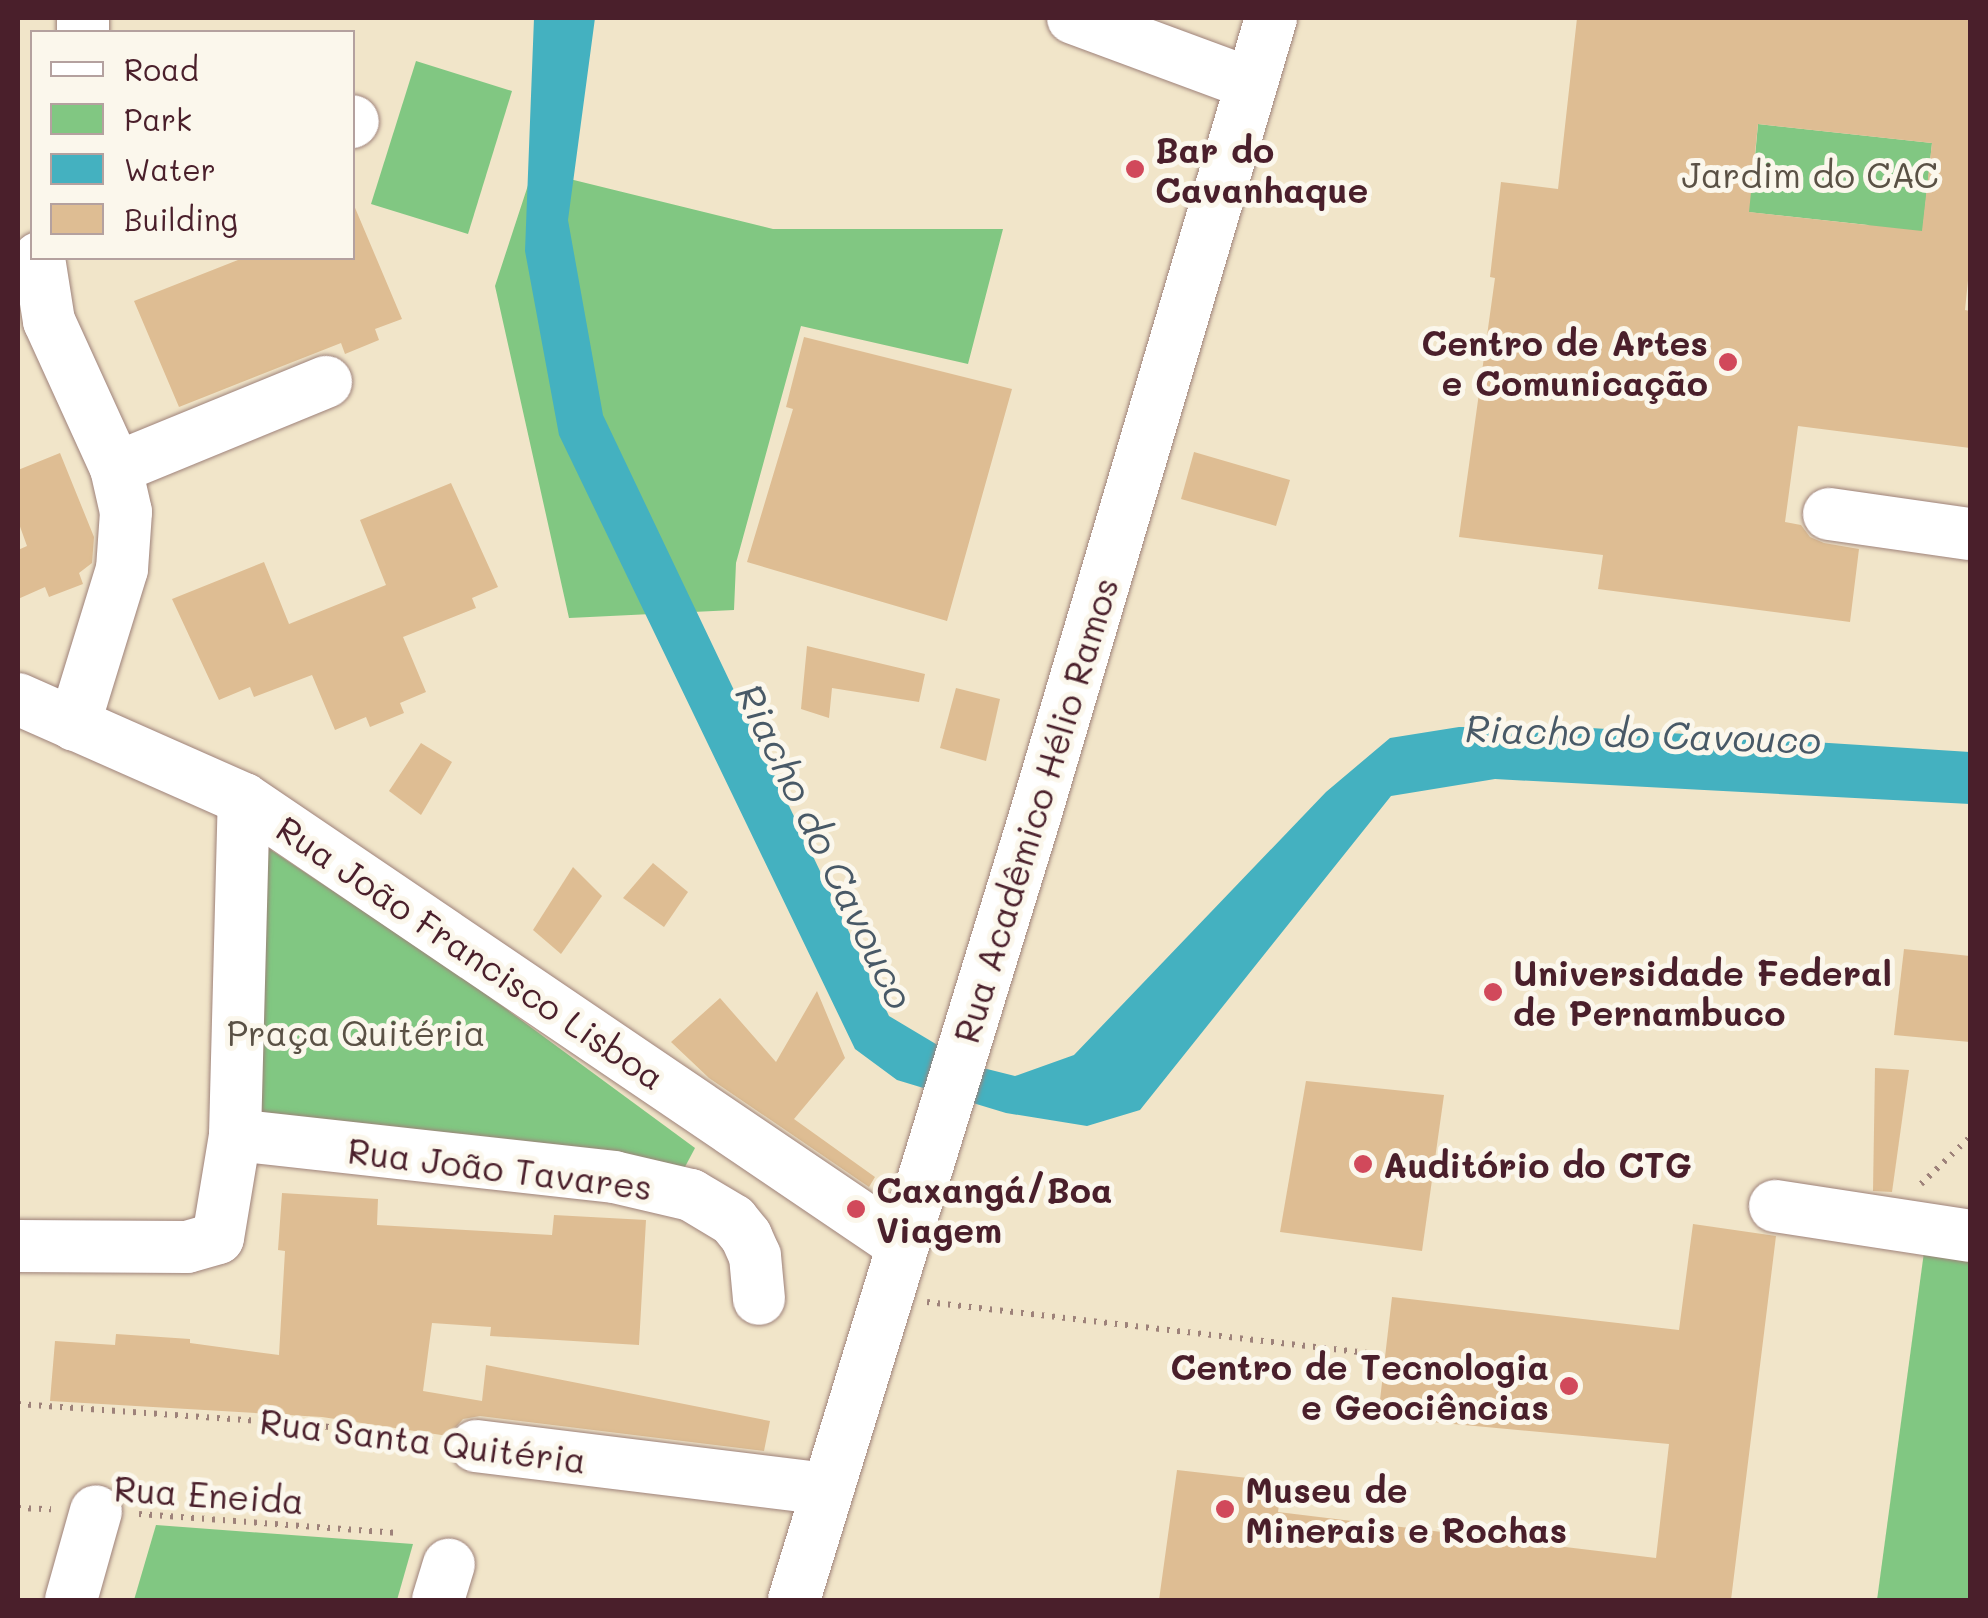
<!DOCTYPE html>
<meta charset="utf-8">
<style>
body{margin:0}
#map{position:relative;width:1988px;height:1618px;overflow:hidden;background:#f1e5c9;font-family:Mali,sans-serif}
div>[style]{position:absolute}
.green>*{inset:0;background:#81c782}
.water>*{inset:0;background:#44b1c0}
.building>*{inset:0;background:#debd93}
.path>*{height:6px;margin-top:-3px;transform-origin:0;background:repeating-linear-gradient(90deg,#9e827a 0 2.5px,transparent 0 10.5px)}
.roads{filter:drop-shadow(0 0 2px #9e827a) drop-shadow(0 0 2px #9e827a)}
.minor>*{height:52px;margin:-26px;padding:0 26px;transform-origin:26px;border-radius:26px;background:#fff}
.dots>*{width:28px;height:28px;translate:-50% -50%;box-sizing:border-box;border:5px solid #fbf7ec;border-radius:50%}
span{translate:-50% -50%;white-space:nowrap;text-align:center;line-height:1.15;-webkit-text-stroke:10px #fbf7ec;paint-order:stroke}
.poi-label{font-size:35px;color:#4a1f2b;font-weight:700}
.left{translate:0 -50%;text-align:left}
.right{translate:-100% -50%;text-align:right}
.park-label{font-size:35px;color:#5a5145}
.street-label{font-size:35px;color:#4a1f2b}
.water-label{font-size:38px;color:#485967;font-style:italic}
.frame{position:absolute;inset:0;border:20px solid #4a1f2b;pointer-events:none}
.legend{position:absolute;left:30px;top:30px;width:325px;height:230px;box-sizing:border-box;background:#fbf7ec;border:2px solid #b4a19f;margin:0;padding:12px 18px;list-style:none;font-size:30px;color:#4a1f2b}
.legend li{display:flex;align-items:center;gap:20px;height:50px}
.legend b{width:50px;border:2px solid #b4a19f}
</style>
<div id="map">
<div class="green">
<i style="clip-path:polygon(416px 61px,512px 91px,468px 234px,371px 204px)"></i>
<i style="clip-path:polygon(1758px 124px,1932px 143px,1914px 313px,1868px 225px,1626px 199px,1755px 157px)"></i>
<i style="clip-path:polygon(533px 170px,773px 229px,1003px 229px,968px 364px,801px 326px,736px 563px,734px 610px,569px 618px,495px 286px)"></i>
<i style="clip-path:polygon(268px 848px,464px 978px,695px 1148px,678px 1180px,274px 1128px,250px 1104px)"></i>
<i style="clip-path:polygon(1924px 1252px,1970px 1260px,1970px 1600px,1877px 1600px)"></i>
<i style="clip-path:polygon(156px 1525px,413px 1544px,397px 1600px,134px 1600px)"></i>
</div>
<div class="water">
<i style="clip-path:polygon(534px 18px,595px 18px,568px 220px,603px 415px,889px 1016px,971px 1065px,1015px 1076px,1074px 1055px,1326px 792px,1390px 738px,1459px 727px,1591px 728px,1970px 752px,1970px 804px,1495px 779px,1391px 796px,1140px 1110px,1087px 1126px,1006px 1113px,897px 1080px,855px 1049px,559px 435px,525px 251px)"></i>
</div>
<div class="building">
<i style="clip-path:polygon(evenodd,1577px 18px,1970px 18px,1970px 261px,1965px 310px,1970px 311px,1970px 448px,1798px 426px,1785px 522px,1801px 525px,1810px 537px,1824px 543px,1859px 549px,1850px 622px,1598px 589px,1603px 555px,1459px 537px,1495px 278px,1490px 277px,1501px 182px,1558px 189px,1577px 18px,1758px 124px,1932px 143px,1922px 231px,1749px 212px,1758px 124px)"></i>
<i style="clip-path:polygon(353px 203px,402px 319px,375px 329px,379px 340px,345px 354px,341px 343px,179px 407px,134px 301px,243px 258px,352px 258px)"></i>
<i style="clip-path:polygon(804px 337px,1012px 389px,947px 621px,747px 562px,793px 409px,786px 407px)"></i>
<i style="clip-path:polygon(1194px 452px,1290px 480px,1276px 526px,1181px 499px)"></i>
<i style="clip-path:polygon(60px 453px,94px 537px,92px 563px,79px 573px,83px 584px,49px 597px,45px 587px,18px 599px,18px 550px,27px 546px,18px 521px,18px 470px)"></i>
<i style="clip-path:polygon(451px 483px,498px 587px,472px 598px,476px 608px,403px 637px,426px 692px,400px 703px,404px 713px,370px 727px,366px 717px,335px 730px,312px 675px,254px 697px,250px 687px,219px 700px,172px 599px,264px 562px,289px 624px,386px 585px,360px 520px)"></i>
<i style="clip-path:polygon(807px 646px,925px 674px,919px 702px,832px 688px,829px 718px,801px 709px)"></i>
<i style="clip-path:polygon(956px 688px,1000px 699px,986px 761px,940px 748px)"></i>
<i style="clip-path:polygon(421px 743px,452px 762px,421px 815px,389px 791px)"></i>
<i style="clip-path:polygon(653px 863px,688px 892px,664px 927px,623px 898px)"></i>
<i style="clip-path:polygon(573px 867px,602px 896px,561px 954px,533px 930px)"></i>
<i style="clip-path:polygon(1904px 949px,1970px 956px,1970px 1042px,1894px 1035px)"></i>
<i style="clip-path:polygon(817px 991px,845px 1058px,794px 1119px,875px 1177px,869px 1187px,709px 1078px,671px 1042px,720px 998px,776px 1062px)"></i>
<i style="clip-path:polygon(1875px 1068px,1909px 1070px,1892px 1192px,1873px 1191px)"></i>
<i style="clip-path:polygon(1306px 1081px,1444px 1095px,1422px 1251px,1280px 1232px)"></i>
<i style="clip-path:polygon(282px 1193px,378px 1199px,377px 1225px,552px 1235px,554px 1215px,646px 1220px,639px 1345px,490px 1336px,491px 1327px,432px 1323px,423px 1391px,482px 1401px,486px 1365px,770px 1421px,764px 1451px,480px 1416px,463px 1419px,448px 1436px,322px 1417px,50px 1401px,55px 1341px,115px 1345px,116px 1334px,190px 1339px,190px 1343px,279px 1355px,285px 1251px,278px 1250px)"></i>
<i style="clip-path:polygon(1693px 1224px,1776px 1236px,1731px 1600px,1159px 1600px,1177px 1470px,1282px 1482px,1278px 1512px,1656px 1558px,1669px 1444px,1378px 1417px,1392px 1297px,1679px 1330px)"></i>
</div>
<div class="path">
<i style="left:1921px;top:1184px;width:68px;rotate:-43.8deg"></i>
<i style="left:927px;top:1302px;width:461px;rotate:6.6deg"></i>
<i style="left:18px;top:1404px;width:288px;rotate:4deg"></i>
<i style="left:305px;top:1424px;width:131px;rotate:7deg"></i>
<i style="left:18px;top:1508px;width:33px;rotate:2deg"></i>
<i style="left:139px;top:1514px;width:260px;rotate:4.2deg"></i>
</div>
<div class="roads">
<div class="minor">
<i style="left:83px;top:18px;width:14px;rotate:90deg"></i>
<i style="left:1073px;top:18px;width:190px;rotate:20.3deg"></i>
<i style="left:352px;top:122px;width:1px;rotate:-45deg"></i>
<i style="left:39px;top:258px;width:64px;rotate:81deg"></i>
<i style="left:49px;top:321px;width:162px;rotate:65.5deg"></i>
<i style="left:116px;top:468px;width:45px;rotate:77.2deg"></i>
<i style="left:126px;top:512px;width:57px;rotate:94deg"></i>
<i style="left:122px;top:569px;width:163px;rotate:107.1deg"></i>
<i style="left:116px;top:468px;width:227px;rotate:-22.3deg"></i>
<i style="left:1829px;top:514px;width:142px;rotate:8.1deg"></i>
<i style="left:18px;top:699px;width:247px;rotate:23.9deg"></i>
<i style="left:244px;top:799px;width:795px;rotate:34.13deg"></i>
<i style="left:235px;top:1135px;width:381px;rotate:6.3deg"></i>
<i style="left:614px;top:1177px;width:79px;rotate:13.2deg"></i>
<i style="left:691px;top:1195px;width:49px;rotate:30.8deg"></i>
<i style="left:733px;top:1220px;width:21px;rotate:51deg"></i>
<i style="left:746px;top:1236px;width:22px;rotate:66deg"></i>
<i style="left:755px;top:1256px;width:43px;rotate:84.7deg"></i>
<i style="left:1775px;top:1206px;width:197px;rotate:8.7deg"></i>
<i style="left:18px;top:1246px;width:169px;rotate:0.3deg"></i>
<i style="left:187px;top:1247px;width:32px;rotate:-16deg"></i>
<i style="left:218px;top:1238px;width:104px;rotate:-80.6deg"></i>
<i style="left:235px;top:1135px;width:336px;rotate:-88.5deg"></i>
<i style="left:476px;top:1446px;width:354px;rotate:7deg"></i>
<i style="left:71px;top:1600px;width:92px;rotate:-74.3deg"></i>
<i style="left:438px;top:1600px;width:37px;rotate:-73deg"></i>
<i style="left:794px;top:1600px;width:820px;rotate:-72.91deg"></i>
<i style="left:1035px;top:816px;width:832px;rotate:-73.52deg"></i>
</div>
</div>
<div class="dots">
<i style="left:1135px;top:169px;background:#d1495b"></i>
<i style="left:1728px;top:362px;background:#d1495b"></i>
<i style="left:1493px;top:992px;background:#d1495b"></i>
<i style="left:1363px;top:1164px;background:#d1495b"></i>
<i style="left:856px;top:1209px;background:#d1495b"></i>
<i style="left:1569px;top:1386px;background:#d1495b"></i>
<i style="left:1225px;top:1509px;background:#d1495b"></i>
</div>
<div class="poi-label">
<span class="left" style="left:1155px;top:169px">Bar do<br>Cavanhaque</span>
<span class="right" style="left:1708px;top:362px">Centro de Artes<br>e Comunicação</span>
<span class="left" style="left:1513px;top:992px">Universidade Federal<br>de Pernambuco</span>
<span class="left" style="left:1383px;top:1164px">Auditório do CTG</span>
<span class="left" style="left:876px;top:1209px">Caxangá/Boa<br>Viagem</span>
<span class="right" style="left:1549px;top:1386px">Centro de Tecnologia<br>e Geociências</span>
<span class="left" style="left:1245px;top:1509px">Museu de<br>Minerais e Rochas</span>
</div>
<div class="park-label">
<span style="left:1810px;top:174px">Jardim do CAC</span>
<span style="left:356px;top:1032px">Praça Quitéria</span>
</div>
<div class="street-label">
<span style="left:1035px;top:810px;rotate:-73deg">Rua Acadêmico Hélio Ramos</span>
<span style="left:471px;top:952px;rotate:34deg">Rua João Francisco Lisboa</span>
<span style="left:500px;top:1168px;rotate:7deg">Rua João Tavares</span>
<span style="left:423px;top:1440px;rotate:7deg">Rua Santa Quitéria</span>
<span style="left:209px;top:1494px;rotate:4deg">Rua Eneida</span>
</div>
<div class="water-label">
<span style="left:1643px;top:734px;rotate:2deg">Riacho do Cavouco</span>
<span style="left:825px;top:846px;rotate:64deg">Riacho do Cavouco</span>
</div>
<div class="frame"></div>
<ul class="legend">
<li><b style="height:12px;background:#fff"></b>Road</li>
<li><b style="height:28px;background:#81c782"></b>Park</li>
<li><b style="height:28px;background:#44b1c0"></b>Water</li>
<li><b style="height:28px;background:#debd93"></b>Building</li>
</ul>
</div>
